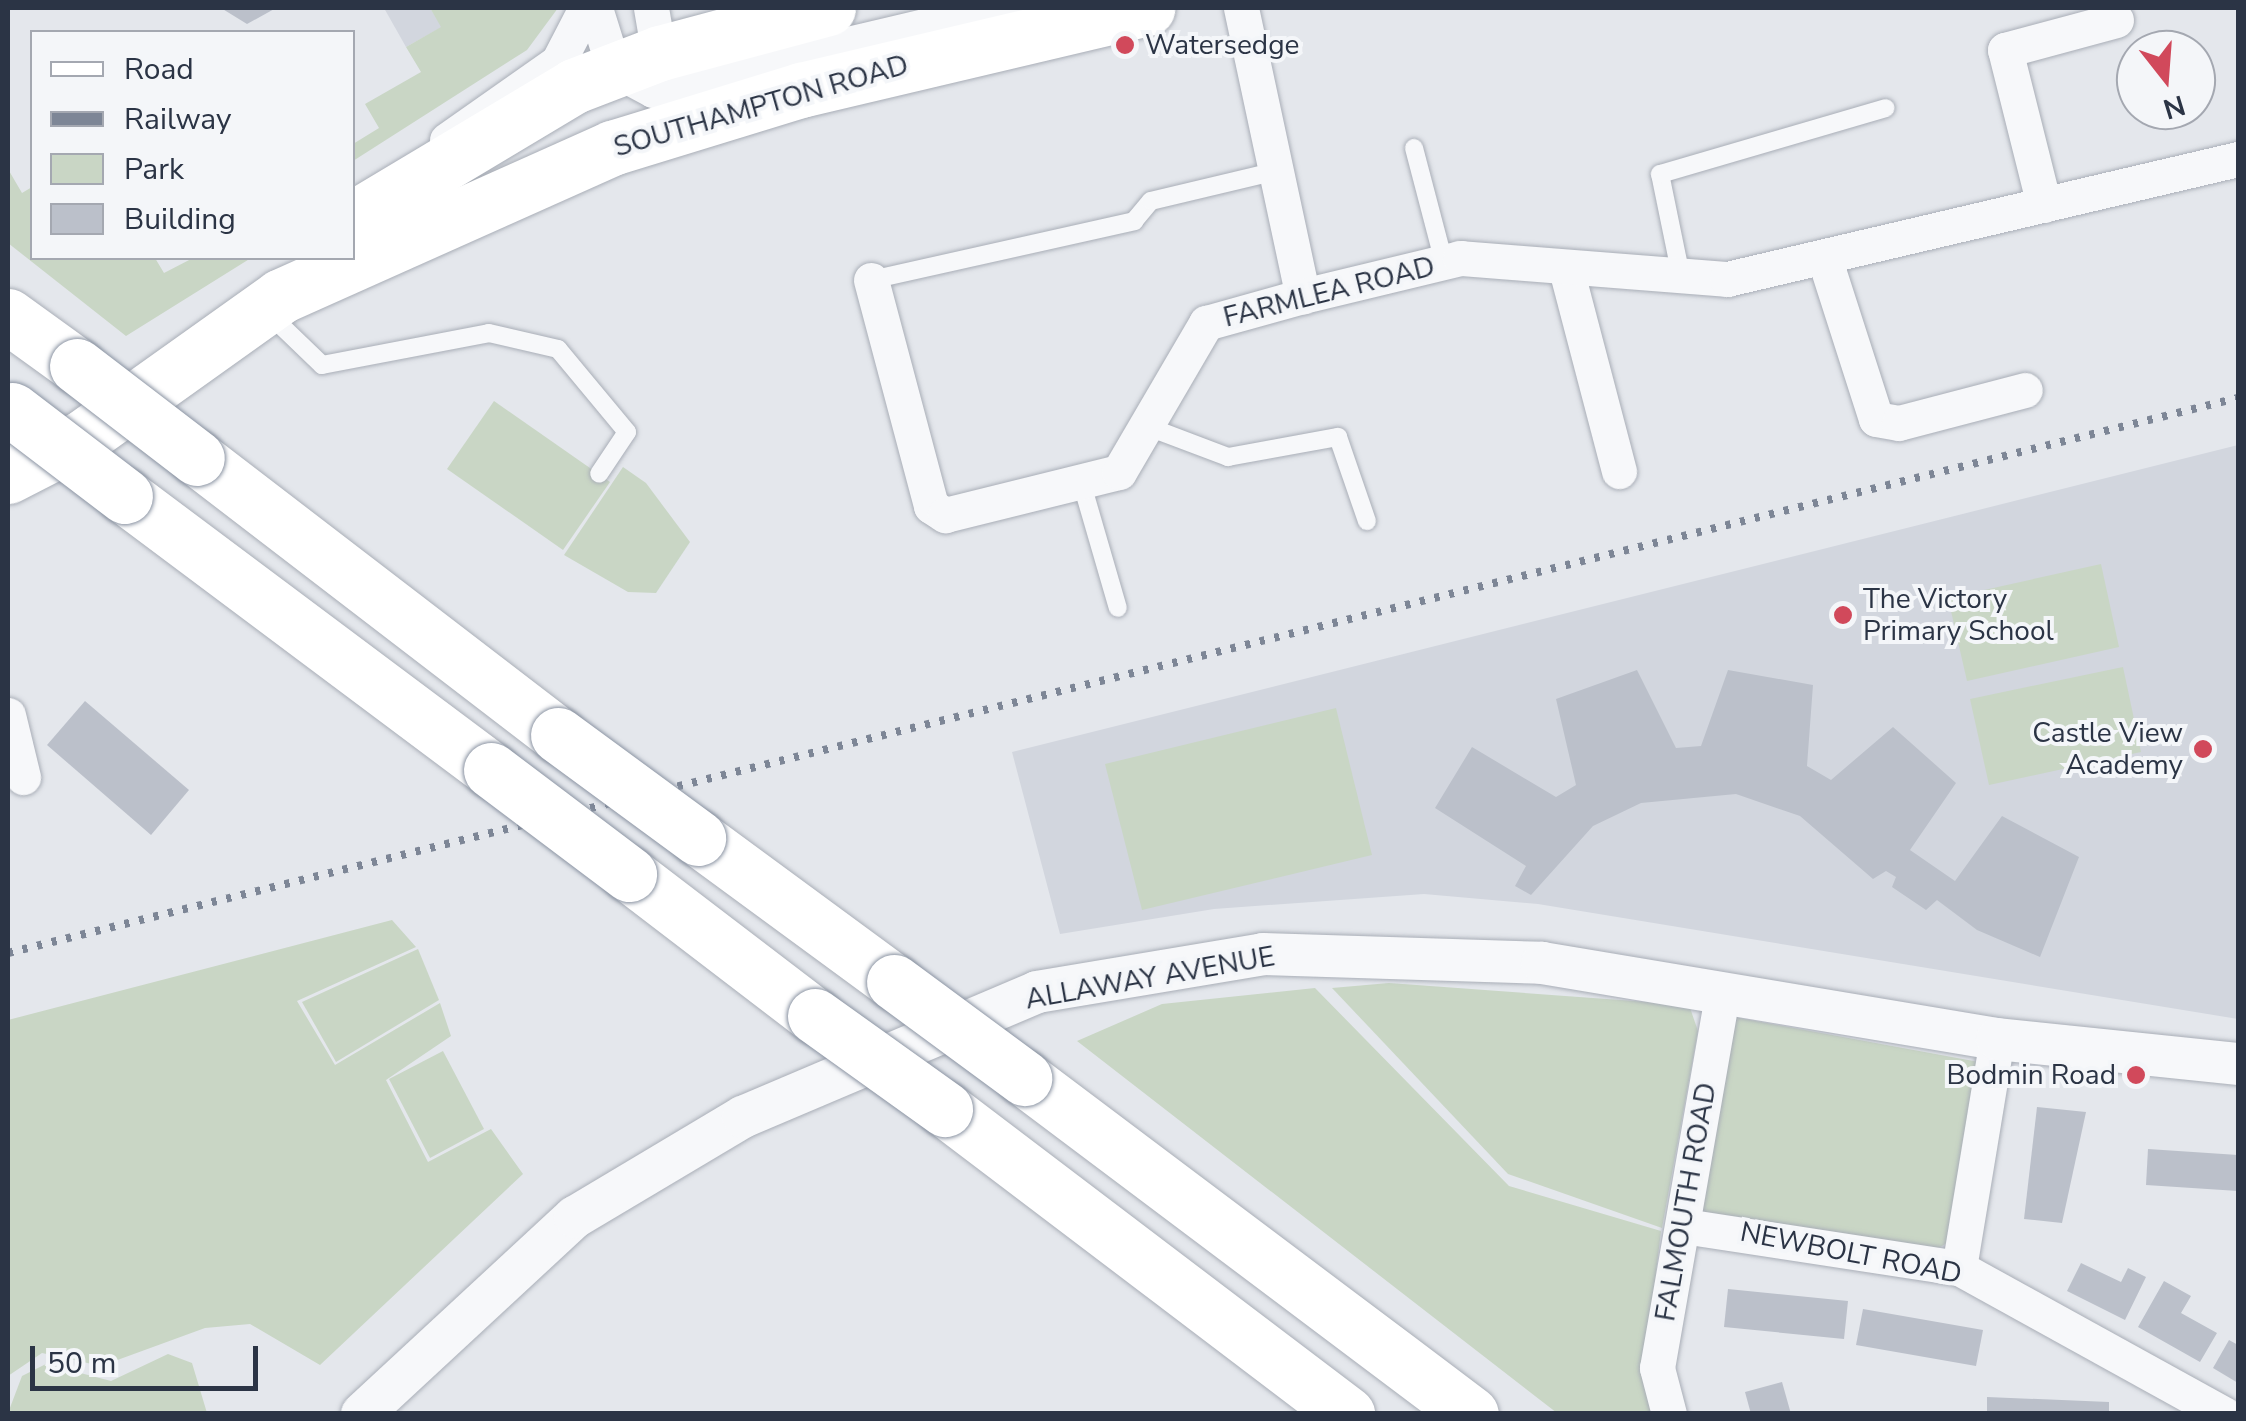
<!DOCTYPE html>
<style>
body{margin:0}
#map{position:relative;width:2246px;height:1421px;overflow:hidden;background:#e4e7ec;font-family:"Nunito Sans",sans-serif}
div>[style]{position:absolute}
.built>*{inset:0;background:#d2d6de}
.green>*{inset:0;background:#c9d6c5}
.building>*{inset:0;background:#bbc0ca}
.roads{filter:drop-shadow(0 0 2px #a9aeb7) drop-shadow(0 0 2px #a9aeb7)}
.service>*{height:18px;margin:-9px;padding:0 9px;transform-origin:9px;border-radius:9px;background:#f7f8fa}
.minor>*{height:35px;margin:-17.5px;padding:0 17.5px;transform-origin:17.5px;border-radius:17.5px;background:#f7f8fa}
.tertiary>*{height:42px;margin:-21px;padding:0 21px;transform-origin:21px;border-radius:21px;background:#f7f8fa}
.primary>*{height:55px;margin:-27.5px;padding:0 27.5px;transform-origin:27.5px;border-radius:27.5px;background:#fff}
.motorway>*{height:55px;margin:-27.5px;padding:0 27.5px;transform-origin:27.5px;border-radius:27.5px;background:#fff}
.rail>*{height:8px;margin-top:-4px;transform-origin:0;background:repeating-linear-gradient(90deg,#7d8696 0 5px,transparent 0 15px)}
.bridges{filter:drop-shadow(0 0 2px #8b94a3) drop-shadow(0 0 2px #8b94a3)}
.motorway-bridge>*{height:55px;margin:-27.5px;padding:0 27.5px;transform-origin:27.5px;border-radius:27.5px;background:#fff}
.dots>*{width:28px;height:28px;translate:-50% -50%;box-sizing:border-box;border:5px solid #f4f6f9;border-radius:50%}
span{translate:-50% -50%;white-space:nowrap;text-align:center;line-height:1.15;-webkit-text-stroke:8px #f4f6f9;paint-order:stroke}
.poi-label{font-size:28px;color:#2b3445}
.left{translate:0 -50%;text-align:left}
.right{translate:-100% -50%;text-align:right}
.street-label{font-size:28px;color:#2b3445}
.frame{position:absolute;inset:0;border:10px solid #2b3445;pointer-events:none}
.legend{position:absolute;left:30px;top:30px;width:325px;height:230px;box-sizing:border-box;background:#f4f6f9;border:2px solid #a4a8b1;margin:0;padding:12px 18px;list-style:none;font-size:30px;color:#2b3445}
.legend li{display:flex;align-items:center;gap:20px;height:50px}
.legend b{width:50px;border:2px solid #a4a8b1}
.north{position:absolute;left:2116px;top:30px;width:100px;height:100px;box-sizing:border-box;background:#f4f6f9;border:2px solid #a4a8b1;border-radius:50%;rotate:163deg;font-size:28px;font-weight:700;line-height:40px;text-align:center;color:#2b3445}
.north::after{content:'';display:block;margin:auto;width:35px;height:45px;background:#d1495b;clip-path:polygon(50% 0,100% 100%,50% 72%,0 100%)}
.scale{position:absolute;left:30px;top:1346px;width:228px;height:45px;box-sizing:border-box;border:5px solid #2b3445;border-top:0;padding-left:12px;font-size:30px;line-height:35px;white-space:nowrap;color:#2b3445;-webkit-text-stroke:8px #f4f6f9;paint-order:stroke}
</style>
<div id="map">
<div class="built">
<i style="clip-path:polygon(384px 8px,430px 8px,442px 27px,406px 47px)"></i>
<i style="clip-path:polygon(2238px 445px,2238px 1019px,1538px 904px,1424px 894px,1214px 909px,1060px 934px,1012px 752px)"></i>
</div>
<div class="green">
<i style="clip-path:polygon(430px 8px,558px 8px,527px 50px,353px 161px,353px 144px,379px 128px,365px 104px,421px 72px,406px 47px,441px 27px)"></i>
<i style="clip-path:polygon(8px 169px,22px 193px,32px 187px,32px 258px,155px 258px,164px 273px,193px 258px,251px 258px,126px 336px,8px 243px)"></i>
<i style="clip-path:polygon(494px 401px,610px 482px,563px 550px,447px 469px)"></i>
<i style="clip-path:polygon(623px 467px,646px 483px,690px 542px,656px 593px,628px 592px,564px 555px)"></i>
<i style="clip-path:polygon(2101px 564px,2119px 647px,1967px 681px,1948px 598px)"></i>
<i style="clip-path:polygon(2123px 667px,2141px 752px,1989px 785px,1970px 699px)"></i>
<i style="clip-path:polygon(1336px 708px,1372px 855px,1142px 910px,1105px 764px)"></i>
<i style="clip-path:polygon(392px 920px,416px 947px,297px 1001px,335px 1065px,440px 1003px,451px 1036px,386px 1080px,428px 1162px,491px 1129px,523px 1174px,320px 1365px,250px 1324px,205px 1328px,101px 1366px,42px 1353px,8px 1376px,8px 1020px)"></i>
<i style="clip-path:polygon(418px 949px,439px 1000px,336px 1062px,302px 1002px)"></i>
<i style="clip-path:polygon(1389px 983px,1689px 1005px,1698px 1031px,1662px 1228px,1508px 1174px,1332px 988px)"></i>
<i style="clip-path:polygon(1315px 988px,1509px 1186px,1661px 1231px,1646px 1356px,1656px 1413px,1557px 1413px,1077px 1041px,1162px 1004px)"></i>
<i style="clip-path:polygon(1729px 1016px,1979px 1062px,1947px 1243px,1932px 1252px,1699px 1211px)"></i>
<i style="clip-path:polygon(443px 1051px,484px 1129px,430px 1158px,389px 1079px)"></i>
<i style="clip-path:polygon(168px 1354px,192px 1363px,207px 1413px,8px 1413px,22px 1376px,46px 1364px,111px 1381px)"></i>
</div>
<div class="building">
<i style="clip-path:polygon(221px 8px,276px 8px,247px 24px)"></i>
<i style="clip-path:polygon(1637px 670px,1676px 748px,1701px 746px,1728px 670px,1813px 685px,1807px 766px,1831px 780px,1893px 727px,1956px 783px,1910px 850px,1955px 881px,2002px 816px,2079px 857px,2040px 957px,1977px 930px,1937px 900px,1926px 910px,1892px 887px,1896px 877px,1886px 871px,1873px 879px,1800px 816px,1736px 794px,1641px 803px,1593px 826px,1531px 895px,1515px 886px,1526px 866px,1435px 808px,1472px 747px,1556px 797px,1576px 785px,1556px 699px)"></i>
<i style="clip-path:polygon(85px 701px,189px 790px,151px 835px,47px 745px)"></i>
<i style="clip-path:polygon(2037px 1107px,2086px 1112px,2062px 1223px,2024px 1219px)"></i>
<i style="clip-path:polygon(2148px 1149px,2238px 1155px,2238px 1191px,2146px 1185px)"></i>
<i style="clip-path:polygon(2081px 1263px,2121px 1282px,2128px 1268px,2146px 1277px,2125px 1320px,2067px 1291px)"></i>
<i style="clip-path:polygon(2164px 1281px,2191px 1296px,2181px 1313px,2217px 1333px,2200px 1362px,2138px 1327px)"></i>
<i style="clip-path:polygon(1728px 1289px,1848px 1301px,1844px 1339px,1724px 1327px)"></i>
<i style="clip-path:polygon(1863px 1309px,1983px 1330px,1976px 1366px,1856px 1345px)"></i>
<i style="clip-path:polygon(2229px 1340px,2238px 1345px,2238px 1383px,2213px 1368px)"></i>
<i style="clip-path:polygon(1782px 1382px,1791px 1414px,1751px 1414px,1745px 1392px)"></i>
<i style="clip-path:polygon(1987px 1397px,2109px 1402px,2109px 1414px,1987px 1414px)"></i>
</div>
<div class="roads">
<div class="service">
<i style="left:1414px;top:148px;width:118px;rotate:75.3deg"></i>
<i style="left:1681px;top:276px;width:104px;rotate:-101.6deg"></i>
<i style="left:1660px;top:174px;width:235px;rotate:-16.3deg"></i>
<i style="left:871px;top:280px;width:270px;rotate:-12.6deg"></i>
<i style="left:1134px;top:221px;width:26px;rotate:-50deg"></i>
<i style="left:1151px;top:201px;width:130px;rotate:-13.4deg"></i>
<i style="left:268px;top:313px;width:75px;rotate:43.9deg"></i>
<i style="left:322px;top:365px;width:170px;rotate:-10.8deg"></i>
<i style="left:489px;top:333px;width:71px;rotate:13.1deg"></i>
<i style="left:558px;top:349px;width:108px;rotate:50.3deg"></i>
<i style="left:627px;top:432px;width:50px;rotate:123.7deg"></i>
<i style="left:1146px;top:426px;width:88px;rotate:20.7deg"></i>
<i style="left:1228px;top:457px;width:112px;rotate:-10.3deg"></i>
<i style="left:1338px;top:437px;width:89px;rotate:71deg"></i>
<i style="left:1081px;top:481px;width:132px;rotate:73.8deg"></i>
</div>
<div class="minor">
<i style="left:595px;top:8px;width:64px;rotate:72.7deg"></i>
<i style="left:614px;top:69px;width:44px;rotate:28.3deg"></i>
<i style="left:653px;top:90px;width:284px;rotate:-13.3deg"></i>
<i style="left:929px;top:25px;width:98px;rotate:-2.9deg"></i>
<i style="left:651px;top:8px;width:65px;rotate:80.2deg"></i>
<i style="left:1241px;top:8px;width:295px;rotate:77.9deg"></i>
<i style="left:447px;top:140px;width:136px;rotate:-35.1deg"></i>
<i style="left:558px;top:62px;width:61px;rotate:-62.6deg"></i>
<i style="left:2044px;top:205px;width:160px;rotate:-104.1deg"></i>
<i style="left:2005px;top:50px;width:115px;rotate:-15.1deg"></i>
<i style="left:1824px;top:257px;width:170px;rotate:72.2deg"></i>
<i style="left:1876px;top:419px;width:23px;rotate:10deg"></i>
<i style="left:1899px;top:423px;width:130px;rotate:-14.7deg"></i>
<i style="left:1566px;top:269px;width:209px;rotate:75.3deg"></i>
<i style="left:871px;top:280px;width:234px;rotate:75.1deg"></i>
<i style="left:931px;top:506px;width:17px;rotate:33deg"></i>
<i style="left:945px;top:515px;width:179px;rotate:-13.9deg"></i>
<i style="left:1119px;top:472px;width:173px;rotate:-59.7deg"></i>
<i style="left:1206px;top:323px;width:101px;rotate:-15.6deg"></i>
<i style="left:1303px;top:296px;width:162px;rotate:-13.6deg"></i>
<i style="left:1460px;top:258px;width:268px;rotate:4.5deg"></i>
<i style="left:1727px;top:279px;width:525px;rotate:-13.22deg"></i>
<i style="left:8px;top:715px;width:64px;rotate:76.4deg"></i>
<i style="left:1684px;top:1226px;width:278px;rotate:8.7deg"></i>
<i style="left:1959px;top:1268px;width:303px;rotate:28.9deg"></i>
<i style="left:1959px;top:1268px;width:232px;rotate:-80.6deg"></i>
<i style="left:1669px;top:1414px;width:48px;rotate:-104.6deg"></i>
<i style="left:1657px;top:1368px;width:383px;rotate:-80.1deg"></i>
</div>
<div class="tertiary">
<i style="left:362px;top:1414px;width:290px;rotate:-42.8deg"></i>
<i style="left:575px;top:1217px;width:196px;rotate:-30.8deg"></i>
<i style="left:743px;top:1117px;width:319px;rotate:-23deg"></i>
<i style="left:1037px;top:992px;width:229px;rotate:-9.5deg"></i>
<i style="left:1263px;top:954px;width:279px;rotate:1.8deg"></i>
<i style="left:1542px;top:963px;width:461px;rotate:9.5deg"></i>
<i style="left:1997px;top:1039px;width:242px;rotate:5.9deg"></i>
</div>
<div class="primary">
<i style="left:352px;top:219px;width:259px;rotate:-30.9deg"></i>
<i style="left:574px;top:86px;width:92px;rotate:-21deg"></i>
<i style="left:660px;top:53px;width:174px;rotate:-15deg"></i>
<i style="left:8px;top:476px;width:83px;rotate:-27.2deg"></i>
<i style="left:82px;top:438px;width:244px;rotate:-35.5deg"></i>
<i style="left:281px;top:296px;width:363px;rotate:-24.1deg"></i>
<i style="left:612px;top:148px;width:198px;rotate:-17.1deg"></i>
<i style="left:801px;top:90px;width:356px;rotate:-13.3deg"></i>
</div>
<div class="motorway">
<i style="left:8px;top:316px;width:85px;rotate:35.9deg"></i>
<i style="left:197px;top:458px;width:455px;rotate:37.5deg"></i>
<i style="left:125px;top:496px;width:457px;rotate:36.8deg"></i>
<i style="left:698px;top:838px;width:243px;rotate:36.3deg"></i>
<i style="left:629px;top:874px;width:234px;rotate:37.4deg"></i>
<i style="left:1024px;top:1078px;width:559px;rotate:36.93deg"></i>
<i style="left:945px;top:1109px;width:505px;rotate:37.19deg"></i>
</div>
</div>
<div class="rail">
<i style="left:8px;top:953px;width:2298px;rotate:-13.98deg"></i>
</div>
<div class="bridges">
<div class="motorway-bridge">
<i style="left:77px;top:366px;width:151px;rotate:37.5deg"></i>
<i style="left:12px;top:410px;width:142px;rotate:37.3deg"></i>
<i style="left:558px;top:735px;width:174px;rotate:36.3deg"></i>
<i style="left:491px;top:770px;width:173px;rotate:37deg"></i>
<i style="left:894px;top:982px;width:162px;rotate:36.4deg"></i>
<i style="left:815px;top:1016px;width:160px;rotate:35.6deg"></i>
</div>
</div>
<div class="dots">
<i style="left:1125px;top:45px;background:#d1495b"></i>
<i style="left:1843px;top:615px;background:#d1495b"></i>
<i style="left:2203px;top:749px;background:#d1495b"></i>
<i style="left:2136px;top:1075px;background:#d1495b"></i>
</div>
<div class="poi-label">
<span class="left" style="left:1145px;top:45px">Watersedge</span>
<span class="left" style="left:1863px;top:615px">The Victory<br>Primary School</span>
<span class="right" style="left:2183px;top:749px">Castle View<br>Academy</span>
<span class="right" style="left:2116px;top:1075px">Bodmin Road</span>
</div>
<div class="street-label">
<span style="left:761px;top:106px;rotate:-16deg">SOUTHAMPTON ROAD</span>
<span style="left:1329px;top:292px;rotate:-14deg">FARMLEA ROAD</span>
<span style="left:1150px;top:978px;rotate:-10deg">ALLAWAY AVENUE</span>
<span style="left:1686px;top:1202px;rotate:-80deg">FALMOUTH ROAD</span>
<span style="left:1851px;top:1253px;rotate:11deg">NEWBOLT ROAD</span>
</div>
<div class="frame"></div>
<ul class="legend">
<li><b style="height:12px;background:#fff"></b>Road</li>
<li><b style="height:12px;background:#7d8696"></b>Railway</li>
<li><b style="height:28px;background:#c9d6c5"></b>Park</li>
<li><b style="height:28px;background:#bbc0ca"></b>Building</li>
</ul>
<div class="north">N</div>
<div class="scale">50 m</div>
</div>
